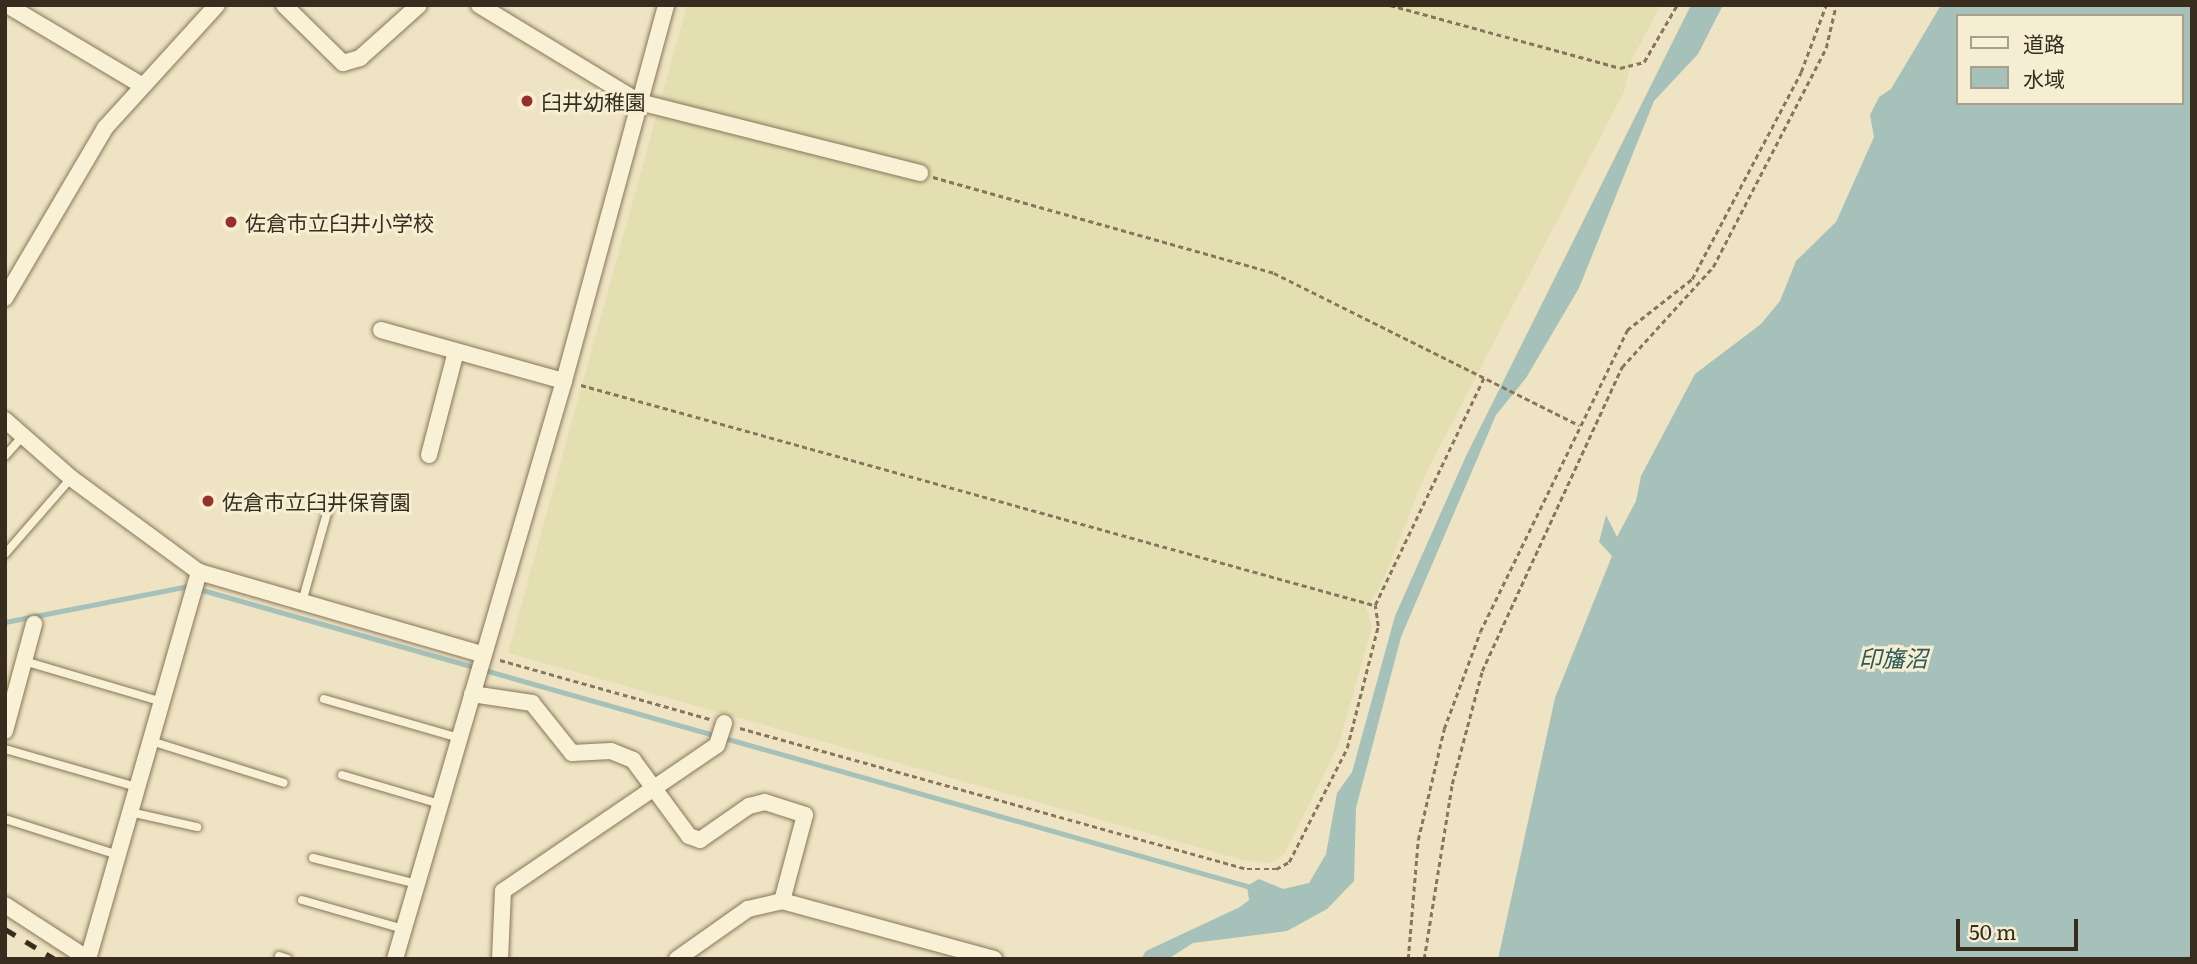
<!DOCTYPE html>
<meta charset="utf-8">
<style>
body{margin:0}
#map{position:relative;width:2197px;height:964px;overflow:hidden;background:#eee4c3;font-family:Literata,"Noto Sans JP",serif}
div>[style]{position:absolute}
.farmland>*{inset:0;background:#e4dfb1}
.water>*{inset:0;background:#a5c1ba}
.stream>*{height:5px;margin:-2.5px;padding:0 2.5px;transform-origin:2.5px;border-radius:2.5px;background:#a5c1ba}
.path>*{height:2.5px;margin-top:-1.25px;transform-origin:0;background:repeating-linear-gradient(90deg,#88765a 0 5px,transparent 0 8.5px)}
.roads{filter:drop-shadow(0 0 2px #88765a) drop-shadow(0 0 2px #88765a)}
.lane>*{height:8px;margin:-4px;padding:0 4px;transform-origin:4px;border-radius:4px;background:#f9f1d6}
.street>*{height:16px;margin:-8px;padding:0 8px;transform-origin:8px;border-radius:8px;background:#f9f1d6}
.rail>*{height:5px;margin-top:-2.5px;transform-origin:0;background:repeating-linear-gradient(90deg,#382c1e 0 12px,transparent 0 24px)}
.dots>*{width:19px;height:19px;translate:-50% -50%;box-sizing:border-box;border:4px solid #f5eed3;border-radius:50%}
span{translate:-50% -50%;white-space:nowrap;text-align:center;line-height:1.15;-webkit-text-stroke:6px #f5eed3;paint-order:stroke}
.poi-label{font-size:21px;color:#382c1e}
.left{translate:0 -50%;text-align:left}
.water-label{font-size:23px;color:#2d5858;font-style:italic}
.frame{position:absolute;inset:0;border:7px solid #382c1e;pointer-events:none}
.legend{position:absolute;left:1956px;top:14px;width:228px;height:91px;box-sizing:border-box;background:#f5eed3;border:2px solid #a9a08b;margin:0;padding:9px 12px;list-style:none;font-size:21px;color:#382c1e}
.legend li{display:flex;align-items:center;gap:14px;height:35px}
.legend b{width:35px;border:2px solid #a9a08b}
.scale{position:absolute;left:1956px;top:919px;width:122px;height:32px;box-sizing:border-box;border:4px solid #382c1e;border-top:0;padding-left:9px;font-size:21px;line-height:24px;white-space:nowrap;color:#382c1e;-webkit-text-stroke:5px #f5eed3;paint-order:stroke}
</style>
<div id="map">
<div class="farmland">
<i style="clip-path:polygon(687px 5px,1661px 5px,1632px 59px,1624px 92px,1425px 475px,1380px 588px,1366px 607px,1372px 627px,1339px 744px,1285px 853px,1271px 863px,1243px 860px,508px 653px)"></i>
</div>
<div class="water">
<i style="clip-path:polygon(1691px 5px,1723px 5px,1698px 54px,1654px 101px,1579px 288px,1526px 378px,1496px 415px,1401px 637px,1356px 808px,1354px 881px,1327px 909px,1287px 931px,1193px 943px,1168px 959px,1141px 959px,1146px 951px,1240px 907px,1249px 900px,1247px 886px,1259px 879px,1283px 889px,1309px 883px,1326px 854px,1337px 793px,1352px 772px,1395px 616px,1466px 456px)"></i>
<i style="clip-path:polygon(evenodd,1941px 5px,2192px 5px,2192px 959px,1498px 959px,1555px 698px,1612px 556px,1599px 542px,1606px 515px,1617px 537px,1636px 501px,1641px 476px,1695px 374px,1761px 324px,1780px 301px,1796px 261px,1836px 222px,1874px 137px,1870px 115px,1879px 97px,1891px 89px,1941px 5px,1957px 16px,2181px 16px,2181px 103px,1957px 103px,1957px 16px)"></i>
</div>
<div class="stream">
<i style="left:5px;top:622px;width:187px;rotate:-11.1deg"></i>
<i style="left:188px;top:586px;width:1101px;rotate:15.82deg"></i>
</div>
<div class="path">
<i style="left:1390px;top:5px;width:238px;rotate:15.3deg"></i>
<i style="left:1620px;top:68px;width:25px;rotate:-14deg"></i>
<i style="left:1644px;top:62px;width:66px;rotate:-59.9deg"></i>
<i style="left:933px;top:177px;width:354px;rotate:15.7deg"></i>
<i style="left:1274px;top:273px;width:341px;rotate:26.5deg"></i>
<i style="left:581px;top:385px;width:823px;rotate:15.51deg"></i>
<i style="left:500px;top:660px;width:218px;rotate:15.7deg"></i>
<i style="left:740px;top:728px;width:526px;rotate:15.54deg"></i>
<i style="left:1247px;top:869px;width:29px"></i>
<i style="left:1276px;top:869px;width:15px;rotate:-28deg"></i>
<i style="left:1289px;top:862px;width:128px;rotate:-63deg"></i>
<i style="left:1347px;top:748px;width:126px;rotate:-75.7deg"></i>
<i style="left:1378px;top:626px;width:21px;rotate:-98deg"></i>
<i style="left:1375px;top:605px;width:253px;rotate:-64.4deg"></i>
<i style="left:1408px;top:959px;width:119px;rotate:-85.2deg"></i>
<i style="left:1418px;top:840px;width:114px;rotate:-76.8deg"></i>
<i style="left:1444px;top:729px;width:103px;rotate:-69.6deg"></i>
<i style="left:1480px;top:632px;width:336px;rotate:-64deg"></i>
<i style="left:1627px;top:330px;width:83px;rotate:-38.1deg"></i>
<i style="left:1692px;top:279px;width:234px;rotate:-62.2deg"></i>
<i style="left:1801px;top:72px;width:72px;rotate:-69.5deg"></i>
<i style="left:1424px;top:959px;width:177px;rotate:-80.9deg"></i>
<i style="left:1452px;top:784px;width:117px;rotate:-75.1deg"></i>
<i style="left:1482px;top:671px;width:335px;rotate:-65.3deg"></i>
<i style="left:1622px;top:367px;width:135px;rotate:-47.7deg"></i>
<i style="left:1713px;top:267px;width:246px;rotate:-62.7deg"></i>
<i style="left:1826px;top:48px;width:44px;rotate:-76.9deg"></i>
</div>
<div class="roads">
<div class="lane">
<i style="left:5px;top:456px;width:28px;rotate:-48deg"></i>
<i style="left:5px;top:554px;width:101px;rotate:-49deg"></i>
<i style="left:302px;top:602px;width:107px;rotate:-74.3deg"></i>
<i style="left:24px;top:661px;width:144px;rotate:16.5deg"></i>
<i style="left:324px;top:699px;width:141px;rotate:16.1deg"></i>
<i style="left:151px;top:741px;width:139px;rotate:17.5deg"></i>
<i style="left:5px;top:749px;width:137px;rotate:16.1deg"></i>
<i style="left:342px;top:775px;width:102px;rotate:16.5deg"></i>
<i style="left:130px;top:812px;width:69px;rotate:12.6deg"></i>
<i style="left:5px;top:819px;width:119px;rotate:17.7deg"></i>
<i style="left:313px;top:858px;width:107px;rotate:14deg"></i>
<i style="left:302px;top:900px;width:106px;rotate:15.9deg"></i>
<i style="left:279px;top:956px;width:9px;rotate:18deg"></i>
</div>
<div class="street">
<i style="left:7px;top:5px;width:156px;rotate:30.8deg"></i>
<i style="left:284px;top:5px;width:83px;rotate:44.5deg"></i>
<i style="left:343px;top:63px;width:18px;rotate:-16deg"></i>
<i style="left:360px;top:58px;width:79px;rotate:-41.9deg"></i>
<i style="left:479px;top:5px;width:187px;rotate:31.2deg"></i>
<i style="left:639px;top:102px;width:290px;rotate:14.2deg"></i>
<i style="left:5px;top:298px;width:197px;rotate:-59.5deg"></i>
<i style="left:105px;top:128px;width:166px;rotate:-47.7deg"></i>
<i style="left:381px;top:330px;width:190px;rotate:15.6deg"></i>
<i style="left:5px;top:420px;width:88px;rotate:41.3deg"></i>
<i style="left:71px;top:478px;width:159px;rotate:36.3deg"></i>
<i style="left:199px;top:572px;width:295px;rotate:16.2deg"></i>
<i style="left:429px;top:455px;width:107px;rotate:-75.4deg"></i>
<i style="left:472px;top:694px;width:61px;rotate:8.5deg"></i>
<i style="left:532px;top:703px;width:64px;rotate:51.3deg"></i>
<i style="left:572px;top:753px;width:39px;rotate:-3deg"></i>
<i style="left:611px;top:751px;width:24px;rotate:22deg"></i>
<i style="left:633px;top:760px;width:94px;rotate:53.6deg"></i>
<i style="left:689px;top:836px;width:12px;rotate:20deg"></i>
<i style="left:700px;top:840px;width:60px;rotate:-34.8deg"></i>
<i style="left:749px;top:806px;width:16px;rotate:-14deg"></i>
<i style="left:765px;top:802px;width:42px;rotate:18deg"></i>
<i style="left:805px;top:815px;width:89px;rotate:105deg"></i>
<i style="left:5px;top:731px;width:111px;rotate:-74.8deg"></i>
<i style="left:5px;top:905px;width:99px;rotate:33deg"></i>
<i style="left:88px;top:959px;width:403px;rotate:-74deg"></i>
<i style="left:395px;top:959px;width:602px;rotate:-73.7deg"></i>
<i style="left:564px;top:381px;width:390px;rotate:-74.8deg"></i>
<i style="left:500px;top:959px;width:68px;rotate:-87.5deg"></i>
<i style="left:503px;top:891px;width:259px;rotate:-34.3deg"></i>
<i style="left:717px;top:745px;width:23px;rotate:-72deg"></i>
<i style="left:677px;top:959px;width:87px;rotate:-35.2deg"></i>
<i style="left:748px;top:909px;width:35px;rotate:-13deg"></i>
<i style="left:782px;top:901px;width:220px;rotate:15.3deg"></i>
</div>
</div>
<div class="rail">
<i style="left:5px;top:929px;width:58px;rotate:31deg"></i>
</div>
<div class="dots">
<i style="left:527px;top:101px;background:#97302a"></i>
<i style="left:231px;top:222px;background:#97302a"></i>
<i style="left:208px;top:501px;background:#97302a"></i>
</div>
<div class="poi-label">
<span class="left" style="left:541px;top:101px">臼井幼稚園</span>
<span class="left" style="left:245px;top:222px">佐倉市立臼井小学校</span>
<span class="left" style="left:222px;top:501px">佐倉市立臼井保育園</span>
</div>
<div class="water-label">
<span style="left:1893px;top:657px">印旛沼</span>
</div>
<div class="frame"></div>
<ul class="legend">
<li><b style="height:9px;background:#f9f1d6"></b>道路</li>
<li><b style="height:19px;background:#a5c1ba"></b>水域</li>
</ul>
<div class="scale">50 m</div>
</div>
